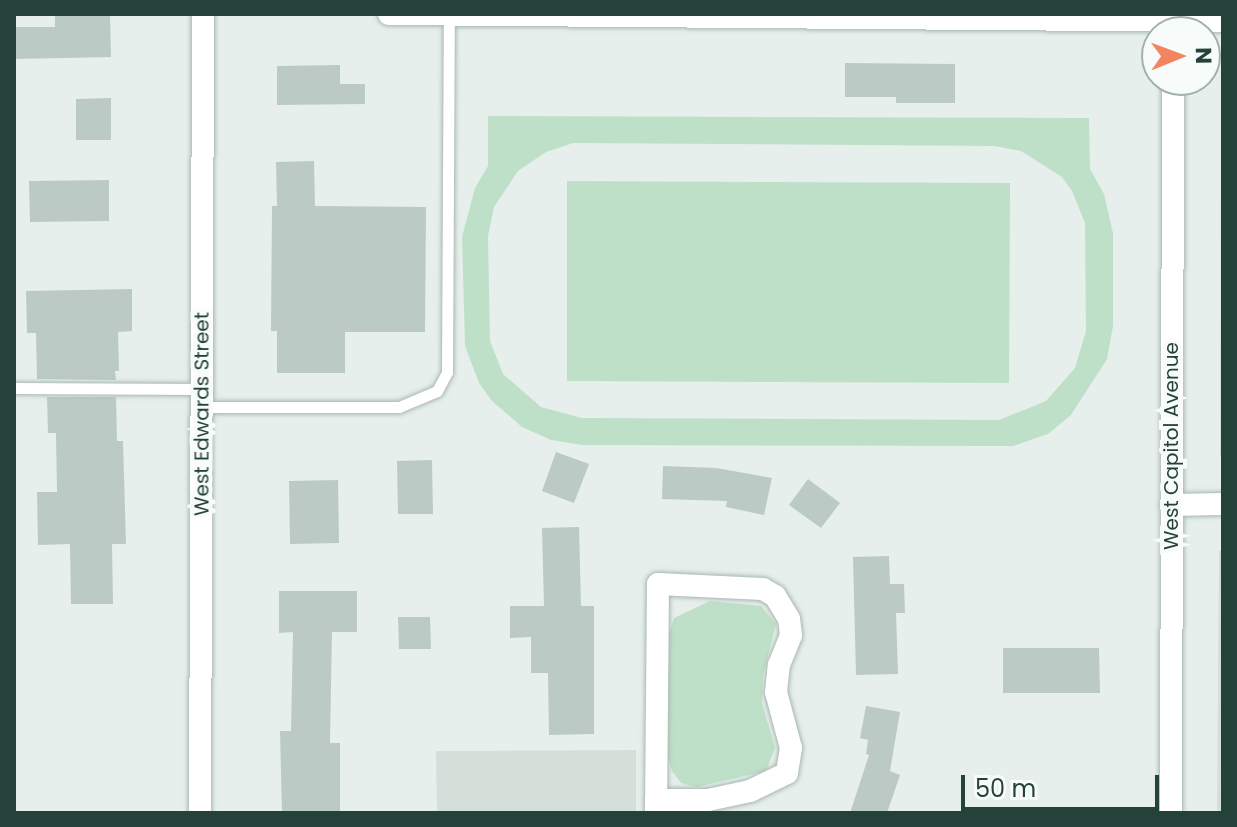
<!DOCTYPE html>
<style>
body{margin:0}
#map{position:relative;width:1237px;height:827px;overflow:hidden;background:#e6efeb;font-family:Poppins,sans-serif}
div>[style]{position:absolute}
.built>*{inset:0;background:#d4dfda}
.green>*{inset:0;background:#bfe0c8}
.building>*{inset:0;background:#bbcac4}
.roads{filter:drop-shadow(0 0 2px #a8b8b2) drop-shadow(0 0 2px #a8b8b2)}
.service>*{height:11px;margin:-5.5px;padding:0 5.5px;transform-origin:5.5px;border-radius:5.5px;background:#fff}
.minor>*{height:22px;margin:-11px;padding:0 11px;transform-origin:11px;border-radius:11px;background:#fff}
span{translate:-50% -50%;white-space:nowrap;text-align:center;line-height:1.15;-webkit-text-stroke:8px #f7fbf9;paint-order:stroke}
.street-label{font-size:20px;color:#24423a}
.frame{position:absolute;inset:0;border:16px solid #24423a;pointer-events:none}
.north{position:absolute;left:1141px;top:16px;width:80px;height:80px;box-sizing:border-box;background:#f7fbf9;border:2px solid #a3b1ad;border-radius:50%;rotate:89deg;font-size:22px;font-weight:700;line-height:32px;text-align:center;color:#24423a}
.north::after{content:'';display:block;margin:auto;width:28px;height:36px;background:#f4845f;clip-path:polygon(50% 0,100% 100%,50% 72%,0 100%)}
.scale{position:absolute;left:961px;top:775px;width:198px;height:36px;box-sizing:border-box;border:4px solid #24423a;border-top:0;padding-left:10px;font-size:24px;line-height:28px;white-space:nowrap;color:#24423a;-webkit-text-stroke:6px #f7fbf9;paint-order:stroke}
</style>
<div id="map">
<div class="built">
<i style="clip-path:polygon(1221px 66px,1223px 66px,1223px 456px,1220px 456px)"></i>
<i style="clip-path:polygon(1219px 551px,1223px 551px,1223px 813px,1217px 813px)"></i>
<i style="clip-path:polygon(636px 750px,636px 813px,437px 813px,436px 751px)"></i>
</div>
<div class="green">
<i style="clip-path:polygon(evenodd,488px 116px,1089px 118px,1090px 169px,1104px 194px,1113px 233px,1113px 326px,1107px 359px,1071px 415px,1048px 434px,1013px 446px,582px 445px,551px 440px,522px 427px,492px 401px,479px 383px,465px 346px,462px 237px,475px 188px,488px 166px,488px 116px,573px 143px,995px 146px,1021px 151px,1062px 177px,1072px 191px,1085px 223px,1086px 331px,1075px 368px,1046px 401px,999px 420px,582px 418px,541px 407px,503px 374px,490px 341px,488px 236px,494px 207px,518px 171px,546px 152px,573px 143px)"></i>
<i style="clip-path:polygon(567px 181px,1010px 183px,1009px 383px,567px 381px)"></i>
<i style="clip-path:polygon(710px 601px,761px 606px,776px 624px,763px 676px,762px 703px,775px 748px,766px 771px,697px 787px,681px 783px,672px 771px,668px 757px,669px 634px,674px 618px)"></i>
</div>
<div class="building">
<i style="clip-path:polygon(55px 14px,110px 14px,111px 57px,14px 59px,14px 27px,55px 27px)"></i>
<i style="clip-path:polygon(845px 63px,955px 64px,955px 103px,896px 103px,896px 97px,845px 97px)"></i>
<i style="clip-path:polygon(340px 65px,340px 84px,365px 84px,365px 104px,277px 105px,277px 66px)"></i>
<i style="clip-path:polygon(111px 98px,111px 140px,76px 140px,76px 99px)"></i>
<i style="clip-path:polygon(314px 161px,315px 206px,426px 207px,425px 332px,345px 332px,345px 373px,277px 373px,277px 331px,271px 331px,272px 206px,277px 206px,276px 162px)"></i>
<i style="clip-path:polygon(109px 180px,109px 221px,30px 222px,29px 181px)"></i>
<i style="clip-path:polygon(132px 289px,132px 331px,118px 332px,119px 371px,115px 371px,116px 380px,37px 379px,36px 333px,27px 333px,26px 291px)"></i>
<i style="clip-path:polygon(47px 397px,116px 397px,117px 441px,123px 441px,126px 544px,112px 544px,113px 604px,71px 604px,70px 544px,38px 545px,37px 492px,57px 492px,56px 433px,48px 433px)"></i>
<i style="clip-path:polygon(556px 452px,589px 464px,574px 503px,542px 491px)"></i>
<i style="clip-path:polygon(432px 460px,433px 514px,398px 514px,397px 461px)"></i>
<i style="clip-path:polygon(663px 466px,716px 468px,772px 478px,764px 515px,726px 507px,727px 501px,662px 499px)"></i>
<i style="clip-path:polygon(808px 479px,840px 503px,821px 528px,789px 505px)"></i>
<i style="clip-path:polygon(338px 480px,339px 543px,290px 544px,289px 481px)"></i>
<i style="clip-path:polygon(579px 527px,581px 606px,594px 606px,594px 734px,549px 735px,548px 673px,531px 673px,531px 637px,510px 638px,510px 606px,544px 606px,542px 528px)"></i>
<i style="clip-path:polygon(889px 556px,890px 584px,904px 584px,905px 613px,896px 613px,898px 674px,856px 675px,853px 557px)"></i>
<i style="clip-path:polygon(279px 591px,357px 591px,357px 632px,332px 632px,330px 743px,340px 743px,340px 813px,282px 813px,280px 731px,291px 731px,293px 632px,279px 633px)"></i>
<i style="clip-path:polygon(398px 617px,430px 617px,431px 649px,399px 649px)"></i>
<i style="clip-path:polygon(1003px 648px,1099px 648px,1100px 693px,1003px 693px)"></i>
<i style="clip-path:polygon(866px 706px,900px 712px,890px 771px,900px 775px,887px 813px,850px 813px,869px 755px,866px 754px,868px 740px,860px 738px)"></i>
</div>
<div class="roads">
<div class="service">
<i style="left:14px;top:388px;width:188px;rotate:0.3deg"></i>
<i style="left:202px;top:407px;width:197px"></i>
<i style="left:399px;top:407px;width:41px;rotate:-22.8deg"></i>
<i style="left:437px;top:391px;width:21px;rotate:-62deg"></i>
<i style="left:447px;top:372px;width:358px;rotate:-89.7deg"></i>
</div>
<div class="minor">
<i style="left:389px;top:14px;width:834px;rotate:0.48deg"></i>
<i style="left:1171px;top:505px;width:52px;rotate:-1.1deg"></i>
<i style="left:656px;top:800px;width:52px"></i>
<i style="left:708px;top:800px;width:43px;rotate:-12.1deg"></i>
<i style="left:750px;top:791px;width:41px;rotate:-25.9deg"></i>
<i style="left:787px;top:773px;width:25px;rotate:-81deg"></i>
<i style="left:791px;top:748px;width:58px;rotate:-105deg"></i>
<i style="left:776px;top:692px;width:27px;rotate:-84deg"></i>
<i style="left:779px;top:665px;width:32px;rotate:-68deg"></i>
<i style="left:791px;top:635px;width:16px;rotate:-97deg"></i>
<i style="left:789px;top:619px;width:27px;rotate:-121deg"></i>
<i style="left:775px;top:596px;width:14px;rotate:-150deg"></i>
<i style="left:763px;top:589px;width:105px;rotate:-177.3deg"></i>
<i style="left:658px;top:584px;width:216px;rotate:90.5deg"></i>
<i style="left:656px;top:800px;width:13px;rotate:90deg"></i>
<i style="left:200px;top:813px;width:799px;rotate:-89.78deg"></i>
<i style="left:1171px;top:813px;width:733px;rotate:-89.84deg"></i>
</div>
</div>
<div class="street-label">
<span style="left:202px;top:414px;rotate:-90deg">West Edwards Street</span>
<span style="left:1171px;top:446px;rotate:-90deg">West Capitol Avenue</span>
</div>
<div class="frame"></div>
<div class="north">N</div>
<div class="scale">50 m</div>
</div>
